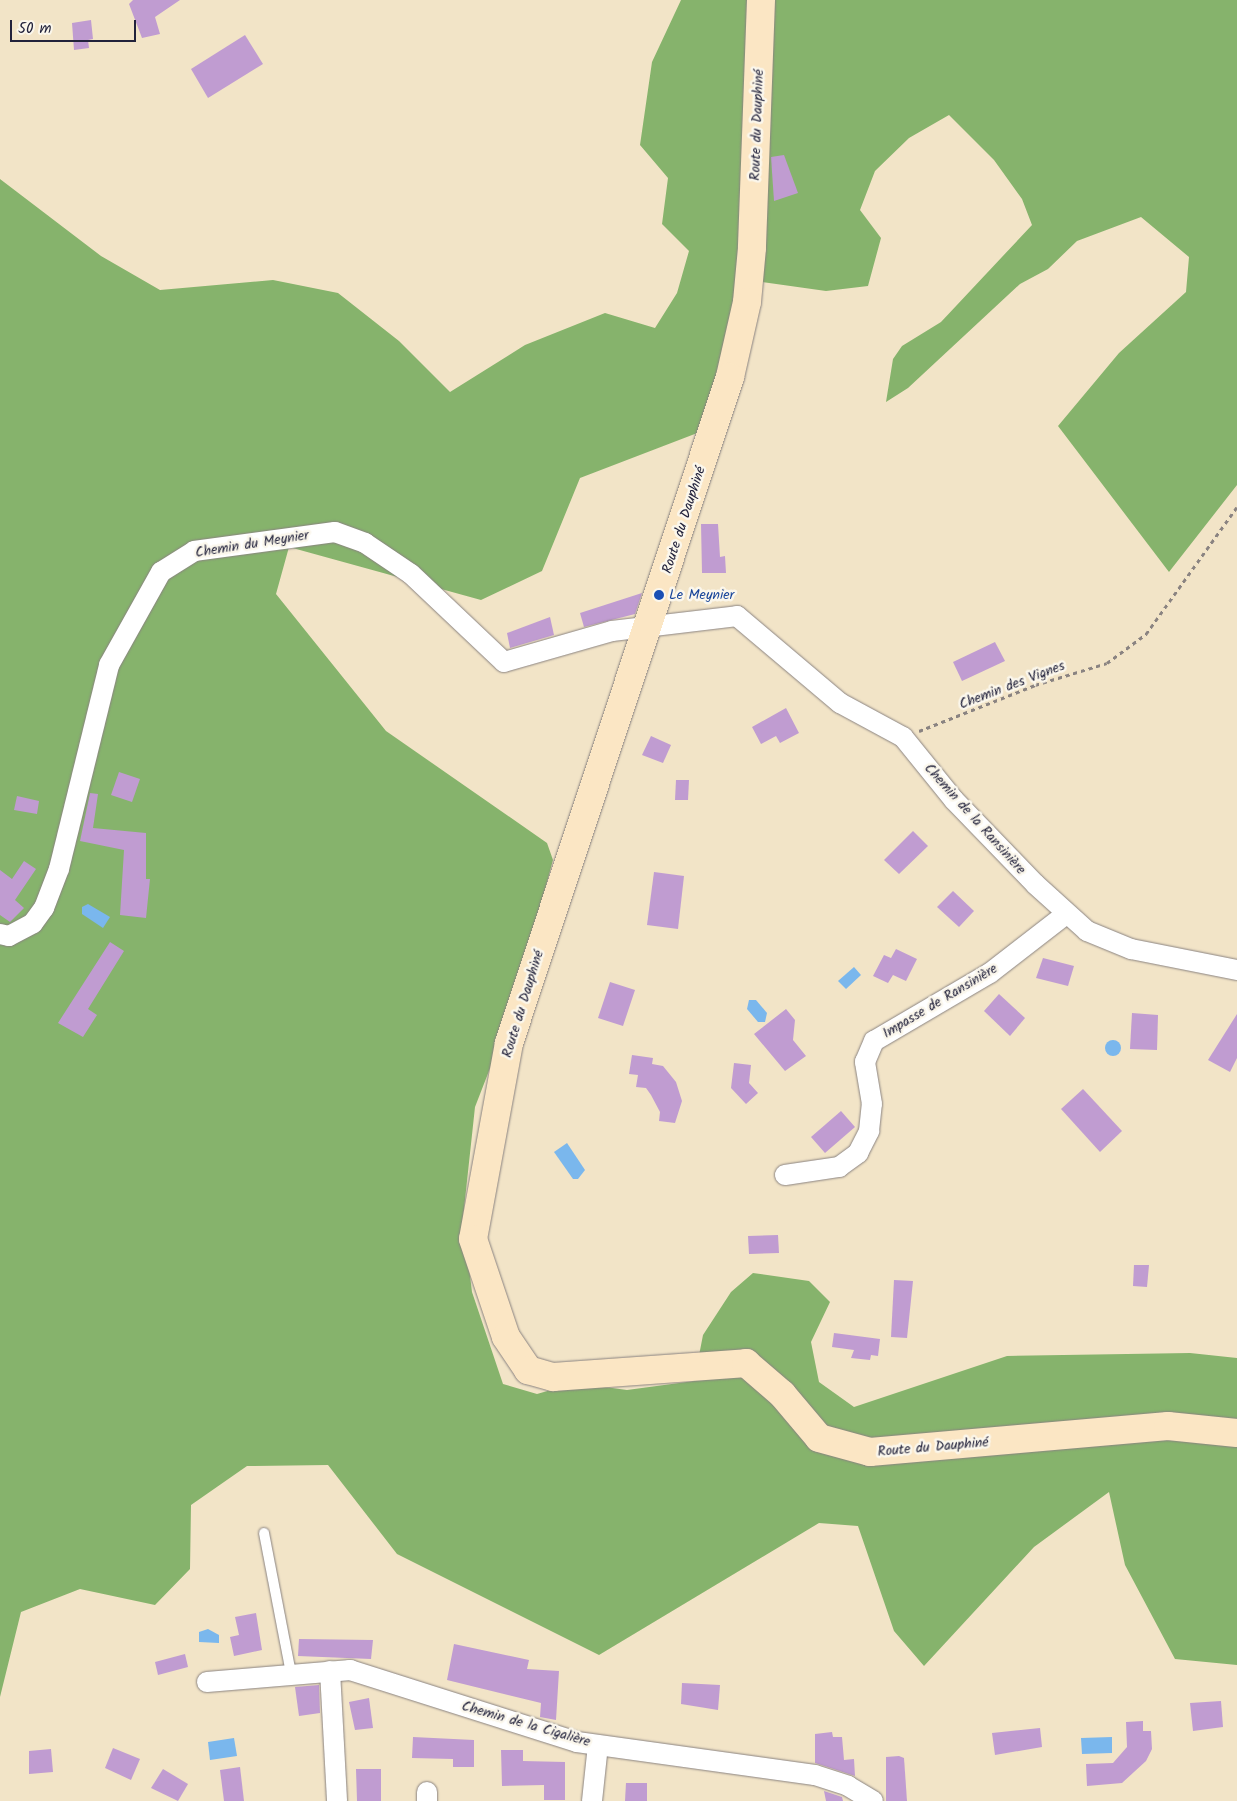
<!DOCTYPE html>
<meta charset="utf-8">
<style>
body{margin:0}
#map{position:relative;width:1237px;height:1801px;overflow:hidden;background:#f2e4c7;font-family:Kalam,sans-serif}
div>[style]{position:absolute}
.forest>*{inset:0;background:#86b36c}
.water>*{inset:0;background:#7ab7ed}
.round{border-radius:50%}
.building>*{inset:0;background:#c09cd1}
.path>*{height:3px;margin-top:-1.5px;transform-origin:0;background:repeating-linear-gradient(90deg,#8a8381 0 4px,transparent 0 8px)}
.roads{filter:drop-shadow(0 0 1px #8a8381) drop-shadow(0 0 1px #8a8381)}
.lane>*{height:10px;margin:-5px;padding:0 5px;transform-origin:5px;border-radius:5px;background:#fff}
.street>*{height:20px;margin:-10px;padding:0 10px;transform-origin:10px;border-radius:10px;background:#fff}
.secondary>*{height:28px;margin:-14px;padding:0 14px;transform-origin:14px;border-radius:14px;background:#fbe6c4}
.dots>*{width:14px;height:14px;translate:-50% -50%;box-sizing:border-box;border:2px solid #fbf7ec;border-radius:50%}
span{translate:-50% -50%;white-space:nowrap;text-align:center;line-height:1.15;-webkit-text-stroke:5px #fbf7ec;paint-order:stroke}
.street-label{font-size:14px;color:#22223b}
.transit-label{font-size:14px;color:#164399}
.left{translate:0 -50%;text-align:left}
.scale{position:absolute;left:10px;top:20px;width:126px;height:22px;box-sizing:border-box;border:2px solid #22223b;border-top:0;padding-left:6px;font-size:15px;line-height:18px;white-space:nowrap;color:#22223b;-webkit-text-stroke:4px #fbf7ec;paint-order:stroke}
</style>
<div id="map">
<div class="forest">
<i style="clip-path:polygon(681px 0,1237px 0,1237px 485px,1169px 572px,1058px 426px,1119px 353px,1186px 292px,1189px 257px,1141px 217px,1077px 241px,1048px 269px,1020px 284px,908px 388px,886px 402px,893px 359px,902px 346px,941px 322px,1032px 225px,1022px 199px,994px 160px,949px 115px,909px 138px,875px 171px,860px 210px,881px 238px,868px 286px,826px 291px,762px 282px,726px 422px,580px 478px,542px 571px,481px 600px,289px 547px,276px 594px,386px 731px,547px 843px,553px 860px,513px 1009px,475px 1107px,463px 1218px,472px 1292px,503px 1384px,537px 1394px,575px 1383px,627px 1390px,694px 1381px,703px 1335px,731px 1292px,753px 1273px,809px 1281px,830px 1302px,811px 1342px,819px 1382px,854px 1407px,1007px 1356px,1190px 1353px,1237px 1358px,1237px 1665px,1175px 1659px,1125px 1565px,1109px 1492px,1034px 1547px,924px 1666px,894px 1631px,858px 1526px,819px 1523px,599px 1655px,397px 1554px,328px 1465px,247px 1466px,191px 1505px,190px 1569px,155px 1605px,80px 1589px,21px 1612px,0 1697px,0 179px,101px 256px,160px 290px,273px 280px,338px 293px,399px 341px,450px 392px,525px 345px,605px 313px,655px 328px,677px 293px,689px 251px,662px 224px,668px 178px,640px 145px,652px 62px)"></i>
</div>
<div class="water">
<i style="clip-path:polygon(88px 904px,110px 917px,103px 928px,82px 914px,82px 907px)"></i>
<i style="clip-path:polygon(854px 967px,861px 975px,846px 989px,838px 981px)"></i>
<i style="clip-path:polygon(749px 1000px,756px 1000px,767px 1013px,765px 1022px,758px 1022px,747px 1009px)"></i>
<i class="round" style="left:1105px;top:1040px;width:16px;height:16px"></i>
<i style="clip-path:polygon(567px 1143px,585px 1170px,578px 1179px,573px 1179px,554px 1152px)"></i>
<i style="clip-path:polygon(208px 1629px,219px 1635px,219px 1643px,199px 1642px,199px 1632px)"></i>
<i style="clip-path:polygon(1112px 1737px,1112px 1753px,1082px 1754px,1081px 1738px)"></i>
<i style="clip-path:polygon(234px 1738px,237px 1756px,210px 1760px,208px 1742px)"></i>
</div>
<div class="building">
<i style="clip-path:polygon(133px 0,180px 0,155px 17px,160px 34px,142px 38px,129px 4px)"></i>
<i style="clip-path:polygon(91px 20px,93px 39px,88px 40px,89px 48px,74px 50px,72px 23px)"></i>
<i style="clip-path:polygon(245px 35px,263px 64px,208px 98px,191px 69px)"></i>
<i style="clip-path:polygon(784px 155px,798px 193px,774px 201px,771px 157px)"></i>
<i style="clip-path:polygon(701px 524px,718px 524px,720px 557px,725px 556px,726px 573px,702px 573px)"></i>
<i style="clip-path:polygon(642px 593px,635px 614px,584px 627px,580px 613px)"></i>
<i style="clip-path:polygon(550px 617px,554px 635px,510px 648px,507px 633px)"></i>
<i style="clip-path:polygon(995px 642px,1005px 661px,962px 681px,953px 662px)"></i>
<i style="clip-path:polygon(786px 708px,799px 733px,780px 743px,776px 736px,761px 744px,752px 727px)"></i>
<i style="clip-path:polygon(651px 736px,671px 745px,663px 763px,642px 755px)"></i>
<i style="clip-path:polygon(119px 772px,140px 779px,132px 802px,111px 795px)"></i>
<i style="clip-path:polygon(676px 780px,689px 780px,688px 800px,675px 800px)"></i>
<i style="clip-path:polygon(90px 793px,98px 794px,93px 828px,146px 833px,146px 879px,150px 879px,146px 918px,120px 915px,124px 850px,80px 841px)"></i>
<i style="clip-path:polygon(17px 796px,39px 801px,37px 814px,14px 810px)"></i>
<i style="clip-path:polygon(913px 831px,928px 846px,899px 874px,884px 860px)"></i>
<i style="clip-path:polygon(24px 861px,36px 869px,15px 900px,24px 908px,10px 922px,0 915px,0 870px,12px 879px)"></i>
<i style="clip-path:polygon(654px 872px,684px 876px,678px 929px,647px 925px)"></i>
<i style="clip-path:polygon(953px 891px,974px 911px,959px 927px,937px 907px)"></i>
<i style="clip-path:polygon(110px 942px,124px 951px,88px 1009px,97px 1015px,83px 1037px,58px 1023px)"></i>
<i style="clip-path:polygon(896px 949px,917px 959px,906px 981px,893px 975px,888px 983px,873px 976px,884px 955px,891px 958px)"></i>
<i style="clip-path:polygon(1043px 958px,1074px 966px,1068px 986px,1036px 978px)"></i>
<i style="clip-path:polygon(610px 982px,635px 990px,623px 1026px,598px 1018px)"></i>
<i style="clip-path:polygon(999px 994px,1025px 1018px,1010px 1036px,984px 1011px)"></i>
<i style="clip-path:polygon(786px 1009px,795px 1020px,793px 1040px,806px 1056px,785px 1071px,754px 1034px)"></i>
<i style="clip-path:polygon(1132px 1013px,1158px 1015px,1157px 1050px,1130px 1049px)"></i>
<i style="clip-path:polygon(1237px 1014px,1237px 1058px,1230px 1072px,1208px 1060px)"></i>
<i style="clip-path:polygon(632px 1055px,653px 1058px,652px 1064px,663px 1066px,676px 1082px,682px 1101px,675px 1123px,659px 1121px,660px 1112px,651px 1095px,646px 1088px,636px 1087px,638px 1075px,629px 1074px)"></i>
<i style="clip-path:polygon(734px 1063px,751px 1065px,749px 1083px,758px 1093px,746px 1104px,731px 1088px)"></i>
<i style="clip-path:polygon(1083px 1089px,1122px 1131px,1100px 1152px,1061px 1109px)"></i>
<i style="clip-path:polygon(841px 1111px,855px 1127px,825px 1153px,811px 1137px)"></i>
<i style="clip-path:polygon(778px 1235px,779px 1253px,749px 1254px,748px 1236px)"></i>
<i style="clip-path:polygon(1134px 1265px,1149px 1265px,1147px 1287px,1133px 1286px)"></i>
<i style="clip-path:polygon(894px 1280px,913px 1281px,907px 1338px,891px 1337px)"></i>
<i style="clip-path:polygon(834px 1333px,880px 1339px,878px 1356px,871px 1355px,870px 1360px,851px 1358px,854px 1350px,832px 1347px)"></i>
<i style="clip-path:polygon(256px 1613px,262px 1650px,234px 1656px,230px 1637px,239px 1635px,235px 1617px)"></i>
<i style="clip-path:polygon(299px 1639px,373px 1640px,371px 1659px,298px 1656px)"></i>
<i style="clip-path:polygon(454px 1644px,529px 1660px,527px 1669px,559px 1671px,556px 1720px,540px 1717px,541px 1703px,447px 1680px)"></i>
<i style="clip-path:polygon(185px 1654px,188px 1667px,158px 1675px,155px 1662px)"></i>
<i style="clip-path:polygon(682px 1683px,720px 1685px,718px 1710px,681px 1704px)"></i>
<i style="clip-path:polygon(319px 1685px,320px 1713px,299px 1716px,295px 1687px)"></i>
<i style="clip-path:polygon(369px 1698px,373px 1728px,355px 1730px,349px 1702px)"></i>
<i style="clip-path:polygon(1221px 1701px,1223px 1727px,1193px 1731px,1190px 1703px)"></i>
<i style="clip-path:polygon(1143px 1721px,1143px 1731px,1151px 1731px,1152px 1749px,1146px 1761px,1122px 1783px,1087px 1786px,1086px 1764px,1113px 1763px,1127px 1747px,1126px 1722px)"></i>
<i style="clip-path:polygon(1040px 1728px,1042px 1747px,995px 1755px,992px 1733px)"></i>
<i style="clip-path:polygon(832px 1732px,833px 1737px,842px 1737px,844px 1760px,854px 1759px,855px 1776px,815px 1763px,815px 1734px)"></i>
<i style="clip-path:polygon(413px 1737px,474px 1740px,474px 1767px,453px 1767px,453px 1759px,412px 1758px)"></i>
<i style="clip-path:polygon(113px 1748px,140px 1759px,131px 1780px,105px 1768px)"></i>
<i style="clip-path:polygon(51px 1749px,53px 1772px,29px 1774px,29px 1751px)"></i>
<i style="clip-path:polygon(501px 1750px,523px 1750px,523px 1761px,565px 1762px,565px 1800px,544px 1800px,544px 1785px,502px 1786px)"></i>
<i style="clip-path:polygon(899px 1756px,904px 1758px,907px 1801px,886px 1801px,886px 1757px)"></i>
<i style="clip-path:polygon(240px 1767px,244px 1801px,224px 1801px,220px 1770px)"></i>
<i style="clip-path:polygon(163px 1769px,188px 1784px,178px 1801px,151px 1788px)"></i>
<i style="clip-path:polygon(356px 1769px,381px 1769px,381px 1801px,357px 1801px)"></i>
<i style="clip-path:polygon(626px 1783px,647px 1783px,647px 1801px,625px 1801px)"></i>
<i style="clip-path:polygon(824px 1791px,842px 1797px,843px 1801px,826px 1801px)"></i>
</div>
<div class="path">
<i style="left:919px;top:731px;width:125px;rotate:-21.6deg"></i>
<i style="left:1035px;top:685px;width:75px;rotate:-17deg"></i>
<i style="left:1107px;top:663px;width:49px;rotate:-36.6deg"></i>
<i style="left:1146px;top:634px;width:156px;rotate:-54.4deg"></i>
</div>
<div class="roads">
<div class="lane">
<i style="left:264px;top:1533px;width:143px;rotate:79.1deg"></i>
</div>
<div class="street">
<i style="left:0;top:934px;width:9px;rotate:13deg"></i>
<i style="left:9px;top:936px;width:27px;rotate:-28deg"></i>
<i style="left:33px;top:923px;width:19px;rotate:-54deg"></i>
<i style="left:44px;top:908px;width:42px;rotate:-69deg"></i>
<i style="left:59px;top:869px;width:210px;rotate:-76.2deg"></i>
<i style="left:109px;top:665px;width:107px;rotate:-60.8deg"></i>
<i style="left:161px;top:572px;width:39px;rotate:-32deg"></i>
<i style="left:194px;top:551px;width:142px;rotate:-7.7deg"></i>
<i style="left:335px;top:532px;width:32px;rotate:20deg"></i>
<i style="left:365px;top:543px;width:55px;rotate:34deg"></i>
<i style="left:411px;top:574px;width:128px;rotate:43.4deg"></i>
<i style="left:504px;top:662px;width:112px;rotate:-16deg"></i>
<i style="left:612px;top:631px;width:126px;rotate:-6.8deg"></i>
<i style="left:737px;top:616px;width:135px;rotate:40.2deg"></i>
<i style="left:840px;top:703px;width:72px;rotate:28.4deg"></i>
<i style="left:903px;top:737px;width:81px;rotate:51deg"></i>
<i style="left:954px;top:800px;width:117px;rotate:46deg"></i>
<i style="left:1035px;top:884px;width:70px;rotate:42.1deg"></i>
<i style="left:1087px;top:931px;width:48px;rotate:22.2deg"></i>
<i style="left:1131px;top:949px;width:108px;rotate:11.2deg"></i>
<i style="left:785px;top:1175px;width:55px;rotate:-8.4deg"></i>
<i style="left:839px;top:1167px;width:24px;rotate:-36deg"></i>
<i style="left:858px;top:1153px;width:25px;rotate:-63deg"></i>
<i style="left:869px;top:1131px;width:27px;rotate:-84deg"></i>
<i style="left:872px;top:1104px;width:43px;rotate:-99.5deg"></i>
<i style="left:865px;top:1062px;width:23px;rotate:-67deg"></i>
<i style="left:874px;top:1041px;width:134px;rotate:-30.4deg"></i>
<i style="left:990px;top:973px;width:96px;rotate:-37.8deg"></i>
<i style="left:330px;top:1671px;width:130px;rotate:86.9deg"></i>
<i style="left:207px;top:1682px;width:144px;rotate:-4.8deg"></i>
<i style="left:350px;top:1670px;width:238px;rotate:17.6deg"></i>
<i style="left:577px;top:1742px;width:240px;rotate:7.9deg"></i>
<i style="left:815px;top:1775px;width:35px;rotate:18deg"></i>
<i style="left:848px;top:1786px;width:29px;rotate:31deg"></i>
<i style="left:427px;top:1792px;width:9px;rotate:90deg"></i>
<i style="left:592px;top:1801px;width:56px;rotate:-83.9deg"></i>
</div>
<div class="secondary">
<i style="left:761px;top:0;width:248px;rotate:92.1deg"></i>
<i style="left:752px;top:248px;width:54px;rotate:95.3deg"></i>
<i style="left:747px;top:302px;width:77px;rotate:102.8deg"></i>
<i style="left:730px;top:377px;width:702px;rotate:108.36deg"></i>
<i style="left:509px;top:1043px;width:199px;rotate:100.4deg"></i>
<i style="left:473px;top:1239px;width:103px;rotate:71.4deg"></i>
<i style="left:506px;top:1337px;width:40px;rotate:56deg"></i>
<i style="left:528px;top:1370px;width:26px;rotate:16deg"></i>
<i style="left:553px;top:1377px;width:194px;rotate:-4.1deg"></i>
<i style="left:746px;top:1363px;width:48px;rotate:40.7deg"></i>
<i style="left:782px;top:1394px;width:57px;rotate:49.9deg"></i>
<i style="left:819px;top:1438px;width:53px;rotate:15.4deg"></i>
<i style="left:870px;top:1452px;width:299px;rotate:-5deg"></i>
<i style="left:1168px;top:1426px;width:69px;rotate:5.8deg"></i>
</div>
</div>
<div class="dots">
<i style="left:659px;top:595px;background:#1a4fb4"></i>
</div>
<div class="street-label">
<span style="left:757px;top:125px;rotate:-88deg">Route du Dauphiné</span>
<span style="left:684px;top:520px;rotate:-72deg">Route du Dauphiné</span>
<span style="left:252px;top:544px;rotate:-9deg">Chemin du Meynier</span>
<span style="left:1012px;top:685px;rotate:-21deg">Chemin des Vignes</span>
<span style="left:975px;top:819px;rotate:48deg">Chemin de la Ransinière</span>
<span style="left:940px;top:1001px;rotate:-31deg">Impasse de Ransinière</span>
<span style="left:523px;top:1004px;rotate:-73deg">Route du Dauphiné</span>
<span style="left:933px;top:1447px;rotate:-5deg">Route du Dauphiné</span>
<span style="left:526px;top:1724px;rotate:16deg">Chemin de la Cigalière</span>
</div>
<div class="transit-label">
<span class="left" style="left:669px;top:595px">Le Meynier</span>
</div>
<div class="scale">50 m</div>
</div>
